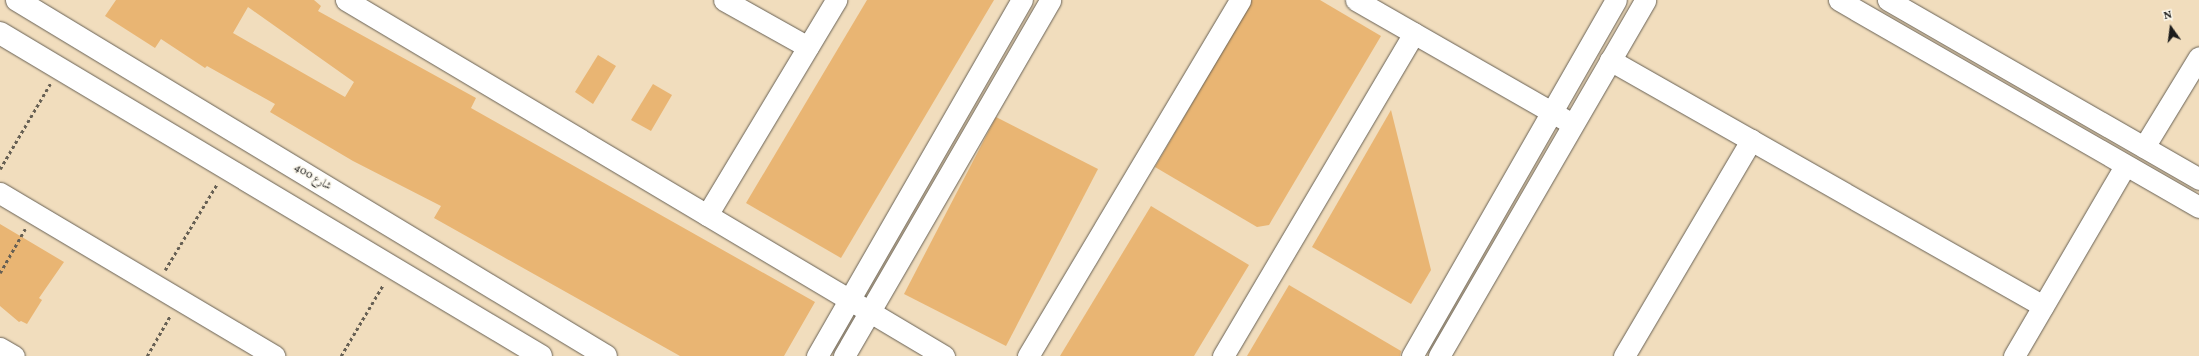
<!DOCTYPE html>
<meta charset="utf-8">
<style>
body{margin:0}
#map{position:relative;width:2199px;height:356px;overflow:hidden;background:#f1ddbd;font-family:Vollkorn,Amiri,serif}
div>[style]{position:absolute}
.building>*{inset:0;background:#e9b573}
.path>*{height:2.5px;margin-top:-1.25px;transform-origin:0;background:repeating-linear-gradient(90deg,#676054 0 3px,transparent 0 6px)}
.roads{filter:drop-shadow(0 0 1px #676054) drop-shadow(0 0 1px #676054)}
.minor>*{height:21px;margin:-10.5px;padding:0 10.5px;transform-origin:10.5px;border-radius:10.5px;background:#fff}
.tertiary>*{height:22px;margin:-11px;padding:0 11px;transform-origin:11px;border-radius:11px;background:#fff}
span{translate:-50% -50%;white-space:nowrap;text-align:center;line-height:1.15;-webkit-text-stroke:3px #fbf7ec;paint-order:stroke}
.street-label{font-size:11px;color:#1c1c1c}
.north{position:absolute;left:2151px;top:8px;width:40px;height:40px;-webkit-text-stroke:3px #fbf7ec;paint-order:stroke;rotate:346deg;font-size:11px;font-weight:700;line-height:16px;text-align:center;color:#1c1c1c}
.north::after{content:'';display:block;margin:auto;width:14px;height:18px;background:#1c1c1c;clip-path:polygon(50% 0,100% 100%,50% 72%,0 100%)}
</style>
<div id="map">
<div class="building">
<i style="clip-path:polygon(evenodd,116px 0,314px 0,321px 6px,318px 11px,476px 98px,471px 108px,815px 302px,784px 356px,680px 356px,434px 218px,441px 206px,353px 161px,270px 112px,275px 104px,207px 66px,205px 68px,161px 39px,155px 48px,105px 16px,116px 0,248px 7px,354px 82px,345px 97px,233px 33px,248px 7px)"></i>
<i style="clip-path:polygon(867px 0,994px 0,841px 258px,746px 203px)"></i>
<i style="clip-path:polygon(1252px 0,1320px 0,1381px 36px,1269px 225px,1257px 227px,1155px 167px)"></i>
<i style="clip-path:polygon(598px 55px,616px 66px,593px 104px,575px 92px)"></i>
<i style="clip-path:polygon(653px 84px,672px 95px,651px 131px,631px 120px)"></i>
<i style="clip-path:polygon(1391px 110px,1431px 270px,1411px 304px,1312px 247px)"></i>
<i style="clip-path:polygon(996px 117px,1098px 169px,1006px 346px,904px 294px)"></i>
<i style="clip-path:polygon(1151px 206px,1249px 265px,1194px 356px,1060px 356px)"></i>
<i style="clip-path:polygon(0 224px,64px 262px,39px 298px,42px 300px,27px 324px,21px 321px,19px 322px,0 306px)"></i>
<i style="clip-path:polygon(1289px 285px,1401px 351px,1400px 356px,1247px 356px)"></i>
</div>
<div class="path">
<i style="left:0;top:169px;width:99px;rotate:-59.5deg"></i>
<i style="left:165px;top:270px;width:100px;rotate:-58.8deg"></i>
<i style="left:0;top:273px;width:51px;rotate:-60.4deg"></i>
<i style="left:147px;top:356px;width:46px;rotate:-60.1deg"></i>
<i style="left:341px;top:356px;width:82px;rotate:-59.4deg"></i>
</div>
<div class="roads">
<div class="minor">
<i style="left:346px;top:0;width:696px;rotate:30.77deg"></i>
<i style="left:724px;top:0;width:96px;rotate:29.2deg"></i>
<i style="left:1356px;top:0;width:240px;rotate:29.8deg"></i>
<i style="left:1839px;top:0;width:415px;rotate:29.9deg"></i>
<i style="left:1888px;top:0;width:359px;rotate:29.9deg"></i>
<i style="left:1610px;top:60px;width:498px;rotate:29.6deg"></i>
<i style="left:2144px;top:147px;width:105px;rotate:-58.6deg"></i>
<i style="left:0;top:193px;width:319px;rotate:30.7deg"></i>
<i style="left:707px;top:215px;width:251px;rotate:-59deg"></i>
<i style="left:0;top:348px;width:16px;rotate:30deg"></i>
<i style="left:817px;top:356px;width:411px;rotate:-60.1deg"></i>
<i style="left:844px;top:356px;width:411px;rotate:-59.9deg"></i>
<i style="left:1028px;top:356px;width:414px;rotate:-59.2deg"></i>
<i style="left:1223px;top:356px;width:375px;rotate:-59.4deg"></i>
<i style="left:1412px;top:356px;width:410px;rotate:-60.2deg"></i>
<i style="left:1439px;top:356px;width:411px;rotate:-59.9deg"></i>
<i style="left:1624px;top:356px;width:251px;rotate:-59.5deg"></i>
<i style="left:2014px;top:356px;width:220px;rotate:-59.7deg"></i>
</div>
<div class="tertiary">
<i style="left:17px;top:0;width:688px;rotate:31.15deg"></i>
<i style="left:0;top:33px;width:630px;rotate:30.84deg"></i>
</div>
</div>
<div class="street-label">
<span style="left:312px;top:178px;rotate:31deg">شارع 400</span>
</div>
<div class="north">N</div>
</div>
